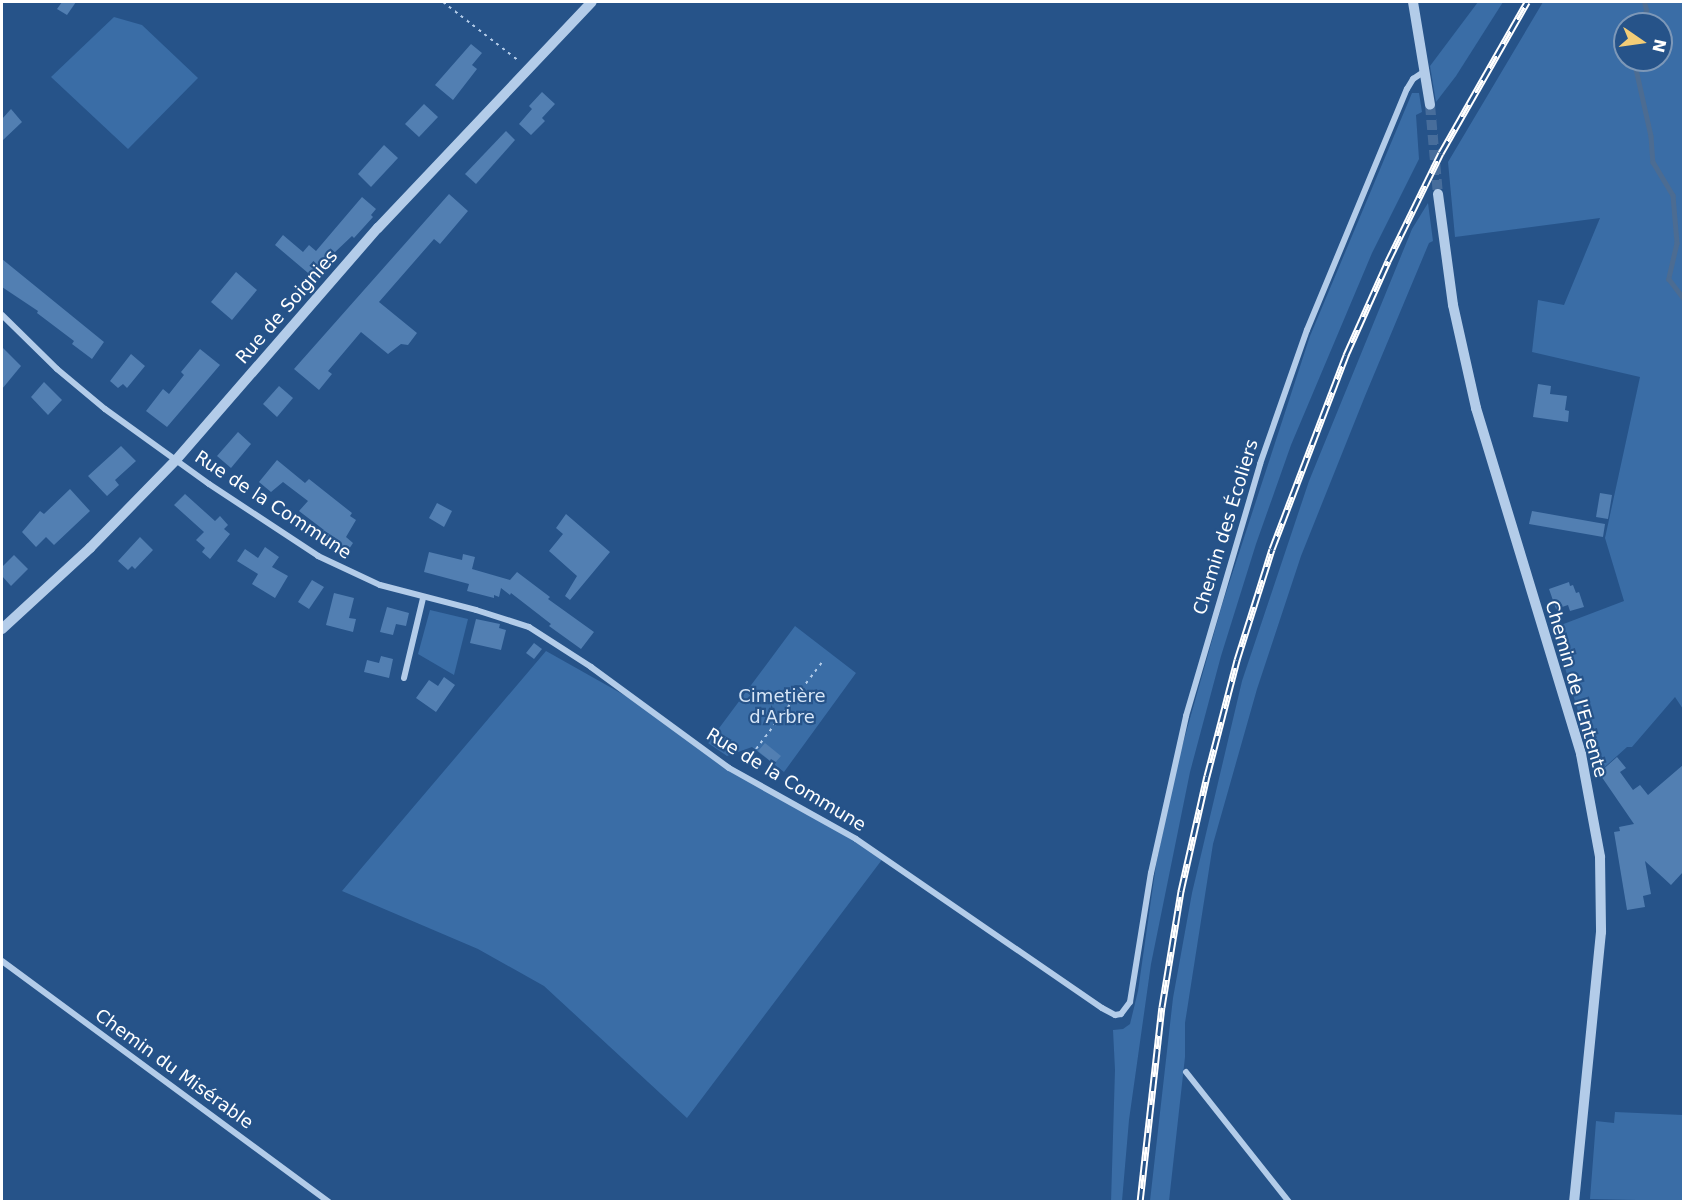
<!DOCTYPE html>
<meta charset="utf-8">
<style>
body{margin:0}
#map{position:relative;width:1685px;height:1203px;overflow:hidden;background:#265389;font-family:"DejaVu Sans",sans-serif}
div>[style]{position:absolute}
.green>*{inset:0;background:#3a6da6}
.stream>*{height:4.5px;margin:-2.25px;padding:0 2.25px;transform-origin:2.25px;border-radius:2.25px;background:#4c6c92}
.building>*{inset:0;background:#527fb2}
.tertiary-tunnel>*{height:10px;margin-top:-5px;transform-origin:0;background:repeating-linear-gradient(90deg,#476d9b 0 10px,transparent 0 15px)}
.path>*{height:2px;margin-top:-1px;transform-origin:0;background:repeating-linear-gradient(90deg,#b3cce9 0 3px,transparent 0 7.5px)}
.minor>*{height:6px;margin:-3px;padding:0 3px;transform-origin:3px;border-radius:3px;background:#b3cce9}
.tertiary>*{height:10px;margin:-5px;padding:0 5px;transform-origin:5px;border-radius:5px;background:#b3cce9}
.rail>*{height:7px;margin-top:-3.5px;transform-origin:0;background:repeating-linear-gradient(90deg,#265389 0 14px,#fff 0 28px);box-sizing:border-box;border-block:2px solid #fff}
span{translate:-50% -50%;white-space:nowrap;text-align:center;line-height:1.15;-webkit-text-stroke:4.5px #265389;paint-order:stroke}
.street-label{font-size:18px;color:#fff}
.park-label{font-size:18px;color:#d7e6f7}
.frame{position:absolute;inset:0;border:3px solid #fff;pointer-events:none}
.north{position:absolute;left:1613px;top:12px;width:60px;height:60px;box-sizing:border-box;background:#265389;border:2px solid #7d98b8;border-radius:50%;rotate:103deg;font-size:16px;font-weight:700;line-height:24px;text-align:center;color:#fff}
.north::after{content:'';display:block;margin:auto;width:21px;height:27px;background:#f3cd77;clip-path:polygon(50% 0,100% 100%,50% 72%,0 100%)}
</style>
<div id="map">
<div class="green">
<i style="clip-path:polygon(1478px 2px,1503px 2px,1456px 76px,1436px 102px,1430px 66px)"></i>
<i style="clip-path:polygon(evenodd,1543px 2px,1683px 2px,1683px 709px,1675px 697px,1632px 747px,1627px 747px,1597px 774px,1553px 628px,1624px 601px,1605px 538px,1640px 377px,1532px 352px,1538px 300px,1564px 305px,1600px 218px,1455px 237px,1448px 162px,1543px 2px,1625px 24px,1661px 24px,1661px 60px,1625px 60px,1625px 24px)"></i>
<i style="clip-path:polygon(114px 17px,142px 25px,198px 78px,128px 149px,51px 77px)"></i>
<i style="clip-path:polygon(1412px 93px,1419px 93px,1422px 112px,1416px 115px,1419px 159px,1372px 253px,1291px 445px,1256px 544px,1221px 656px,1190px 772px,1151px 964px,1129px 1120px,1122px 1201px,1111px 1202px,1115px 1070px,1113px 1030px,1123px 1029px,1130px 1024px,1138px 991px,1156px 865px,1176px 768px,1222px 605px,1310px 336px)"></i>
<i style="clip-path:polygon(1428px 203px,1433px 241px,1429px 243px,1365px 396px,1301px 556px,1257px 689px,1213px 844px,1185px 1023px,1185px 1057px,1169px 1201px,1150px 1201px,1173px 998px,1192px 893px,1242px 681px,1309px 481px,1412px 229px)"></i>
<i style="clip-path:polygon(430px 610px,468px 619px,454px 675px,418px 654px)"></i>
<i style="clip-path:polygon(795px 626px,856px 673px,784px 772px,752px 747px,727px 756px,708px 743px)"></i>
<i style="clip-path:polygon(546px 651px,649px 709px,701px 748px,884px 857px,687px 1118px,544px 986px,478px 949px,342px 891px)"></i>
<i style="clip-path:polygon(1615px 1112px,1683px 1115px,1683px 1201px,1590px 1199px,1596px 1121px,1614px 1123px)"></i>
</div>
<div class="stream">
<i style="left:1641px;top:24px;width:15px;rotate:-70deg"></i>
<i style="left:1646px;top:10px;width:8px;rotate:-104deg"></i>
<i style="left:1634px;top:60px;width:78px;rotate:77.4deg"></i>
<i style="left:1651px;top:136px;width:26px;rotate:86deg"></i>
<i style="left:1653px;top:162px;width:39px;rotate:59deg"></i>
<i style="left:1673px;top:195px;width:48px;rotate:85.2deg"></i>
<i style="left:1677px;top:243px;width:37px;rotate:103deg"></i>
<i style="left:1669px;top:279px;width:25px;rotate:53deg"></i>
</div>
<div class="building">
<i style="clip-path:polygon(62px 2px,76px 2px,67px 15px,57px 9px)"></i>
<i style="clip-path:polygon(471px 44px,482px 53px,472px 65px,477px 69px,453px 100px,435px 85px)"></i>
<i style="clip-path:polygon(542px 92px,555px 104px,542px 118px,545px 121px,531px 135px,519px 124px,532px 109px,529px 106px)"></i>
<i style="clip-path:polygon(424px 104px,438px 117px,419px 137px,405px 124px)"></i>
<i style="clip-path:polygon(11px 109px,22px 122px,2px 141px,2px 119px)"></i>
<i style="clip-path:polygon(506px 131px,515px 140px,476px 184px,465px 174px)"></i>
<i style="clip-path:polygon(384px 145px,398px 158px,371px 187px,358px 174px)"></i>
<i style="clip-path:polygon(449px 194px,468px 211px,440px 244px,434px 239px,379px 302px,417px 333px,408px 345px,401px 344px,388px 354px,361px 332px,328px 371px,332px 374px,319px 390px,294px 369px)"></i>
<i style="clip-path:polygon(362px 197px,376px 209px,371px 215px,373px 217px,354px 238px,352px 236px,333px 254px,314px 278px,275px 245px,283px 235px,303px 252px,309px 245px,316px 251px)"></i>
<i style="clip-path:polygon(2px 259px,104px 342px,92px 359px,72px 344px,74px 341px,37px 313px,38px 311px,2px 287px)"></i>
<i style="clip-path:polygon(236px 272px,257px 290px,232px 320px,211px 302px)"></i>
<i style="clip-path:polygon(2px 347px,21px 366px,2px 389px)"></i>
<i style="clip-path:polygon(200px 349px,220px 365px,167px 427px,146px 411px,163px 389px,169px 394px,184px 375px,181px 372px)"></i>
<i style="clip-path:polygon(131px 354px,145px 366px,127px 388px,123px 384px,118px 388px,110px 381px)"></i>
<i style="clip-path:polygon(44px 382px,62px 400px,48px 415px,31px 397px)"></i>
<i style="clip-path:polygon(1538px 384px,1551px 386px,1550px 394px,1567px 396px,1565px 410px,1569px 411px,1568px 422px,1533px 417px)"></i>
<i style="clip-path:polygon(279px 386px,293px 398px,277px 417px,263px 404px)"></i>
<i style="clip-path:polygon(238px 432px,251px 444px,231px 468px,217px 456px)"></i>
<i style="clip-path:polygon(121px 446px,136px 461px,115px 480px,119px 485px,107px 496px,88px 476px)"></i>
<i style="clip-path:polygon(277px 460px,305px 483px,309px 479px,352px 513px,350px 516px,356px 520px,346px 537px,353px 543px,345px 555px,320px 536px,324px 530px,299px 511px,308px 501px,283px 482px,271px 492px,259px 482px)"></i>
<i style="clip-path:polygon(70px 489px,90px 511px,54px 545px,46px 537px,36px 547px,22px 532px,40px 511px,44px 514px)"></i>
<i style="clip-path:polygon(1600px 493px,1612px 495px,1608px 519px,1596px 517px)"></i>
<i style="clip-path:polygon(185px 494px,215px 521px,220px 516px,228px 525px,224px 529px,230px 534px,210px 559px,202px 552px,205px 548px,196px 540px,204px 532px,174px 505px)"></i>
<i style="clip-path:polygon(437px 503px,452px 511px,444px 527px,429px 518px)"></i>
<i style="clip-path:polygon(1532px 511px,1605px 524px,1603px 537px,1529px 524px)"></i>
<i style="clip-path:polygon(566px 514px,610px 552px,570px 600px,565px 596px,577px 576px,549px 551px,563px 534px,556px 528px)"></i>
<i style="clip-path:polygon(140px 537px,153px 550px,135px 569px,132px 566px,128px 570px,118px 561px)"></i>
<i style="clip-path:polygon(265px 547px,279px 557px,272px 567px,288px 576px,275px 598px,252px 584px,258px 574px,237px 561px,245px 549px,258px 558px)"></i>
<i style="clip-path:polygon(429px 552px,462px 560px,463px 554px,475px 557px,472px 569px,510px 580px,517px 572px,550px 597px,548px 599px,594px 632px,581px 649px,549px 626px,551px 624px,511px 593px,510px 595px,501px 588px,499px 597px,494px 595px,494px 598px,467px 591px,469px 584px,424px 572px)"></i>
<i style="clip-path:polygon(14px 555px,28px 569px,11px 586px,2px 576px,2px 567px)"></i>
<i style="clip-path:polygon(312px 580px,324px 587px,309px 609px,298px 602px)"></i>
<i style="clip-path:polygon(1569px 582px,1570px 586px,1573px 585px,1576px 593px,1579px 592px,1584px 607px,1570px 611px,1568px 605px,1556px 609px,1549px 589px)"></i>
<i style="clip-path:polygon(334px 593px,354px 598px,349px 618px,356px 619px,353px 632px,326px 625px)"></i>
<i style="clip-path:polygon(387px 607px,409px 613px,406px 626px,396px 624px,393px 635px,380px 632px)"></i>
<i style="clip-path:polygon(476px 619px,500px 624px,499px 628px,506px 630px,501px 650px,470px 643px)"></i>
<i style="clip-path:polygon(534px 643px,542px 649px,534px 659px,526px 653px)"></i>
<i style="clip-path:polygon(381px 656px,393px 659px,389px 678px,364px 672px,367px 660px,379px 663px)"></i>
<i style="clip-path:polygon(444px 677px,455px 685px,436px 712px,416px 698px,429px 680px,438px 686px)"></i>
<i style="clip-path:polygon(765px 743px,781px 756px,774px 764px,758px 751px)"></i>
<i style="clip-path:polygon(1617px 757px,1626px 768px,1620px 772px,1633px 790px,1640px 785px,1648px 795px,1683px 765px,1683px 872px,1671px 885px,1645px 861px,1651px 894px,1643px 896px,1645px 907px,1627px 910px,1614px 832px,1620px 831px,1619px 827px,1634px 824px,1599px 773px)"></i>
</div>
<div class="tertiary-tunnel">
<i style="left:1430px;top:105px;width:89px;rotate:84.9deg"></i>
</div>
<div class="path">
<i style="left:443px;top:2px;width:96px;rotate:37.8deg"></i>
<i style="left:756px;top:749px;width:111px;rotate:-52.7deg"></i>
</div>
<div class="minor">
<i style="left:2px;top:315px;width:77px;rotate:44.5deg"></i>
<i style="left:57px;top:369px;width:62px;rotate:39.8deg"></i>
<i style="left:105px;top:409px;width:128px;rotate:35.8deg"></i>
<i style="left:209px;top:484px;width:131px;rotate:33.4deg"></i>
<i style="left:318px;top:556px;width:68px;rotate:25.1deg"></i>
<i style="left:380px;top:585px;width:99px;rotate:14.6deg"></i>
<i style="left:476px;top:610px;width:56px;rotate:17.8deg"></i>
<i style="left:529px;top:627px;width:74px;rotate:32.8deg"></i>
<i style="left:591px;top:667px;width:171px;rotate:36.2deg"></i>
<i style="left:729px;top:768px;width:145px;rotate:29.2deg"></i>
<i style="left:856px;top:839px;width:298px;rotate:34.5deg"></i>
<i style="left:1102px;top:1008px;width:15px;rotate:28deg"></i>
<i style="left:1115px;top:1015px;width:6px;rotate:-9deg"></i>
<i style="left:1121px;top:1014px;width:15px;rotate:-53deg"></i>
<i style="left:1130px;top:1002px;width:131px;rotate:-80.8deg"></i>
<i style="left:1151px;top:873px;width:161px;rotate:-77.4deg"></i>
<i style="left:1186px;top:716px;width:263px;rotate:-73.6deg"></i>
<i style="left:1260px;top:464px;width:142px;rotate:-70.7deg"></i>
<i style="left:1307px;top:330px;width:261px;rotate:-67.5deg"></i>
<i style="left:1407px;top:89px;width:12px;rotate:-59deg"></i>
<i style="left:1413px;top:79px;width:14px;rotate:-34deg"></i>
<i style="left:404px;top:678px;width:82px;rotate:-76.6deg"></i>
<i style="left:2px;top:961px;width:406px;rotate:36.4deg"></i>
<i style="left:1186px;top:1072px;width:166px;rotate:51.6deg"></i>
</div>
<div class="tertiary">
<i style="left:1413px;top:2px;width:104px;rotate:80.6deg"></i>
<i style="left:1438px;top:194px;width:112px;rotate:82.3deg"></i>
<i style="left:1453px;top:305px;width:106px;rotate:77.4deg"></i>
<i style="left:1476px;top:408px;width:362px;rotate:73.1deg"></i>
<i style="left:1581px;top:754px;width:105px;rotate:79.5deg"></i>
<i style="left:1600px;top:857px;width:75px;rotate:89.2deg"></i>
<i style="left:1601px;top:932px;width:271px;rotate:95.7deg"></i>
<i style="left:2px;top:629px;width:120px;rotate:-42.6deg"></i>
<i style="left:90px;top:548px;width:123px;rotate:-45.7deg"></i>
<i style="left:176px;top:460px;width:308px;rotate:-49deg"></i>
<i style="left:378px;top:228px;width:311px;rotate:-46.6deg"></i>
</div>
<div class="rail">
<i style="left:1140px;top:1202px;width:196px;rotate:-83.6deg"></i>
<i style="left:1162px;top:1007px;width:118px;rotate:-80.7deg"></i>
<i style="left:1181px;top:891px;width:118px;rotate:-77.3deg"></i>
<i style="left:1207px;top:776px;width:120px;rotate:-75.5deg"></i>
<i style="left:1237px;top:660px;width:116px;rotate:-72.5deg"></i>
<i style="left:1272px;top:549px;width:208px;rotate:-69.1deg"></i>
<i style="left:1346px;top:355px;width:103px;rotate:-65.9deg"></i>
<i style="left:1388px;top:261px;width:120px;rotate:-63.9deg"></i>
<i style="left:1441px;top:153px;width:174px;rotate:-60.3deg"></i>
</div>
<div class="street-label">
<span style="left:287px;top:307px;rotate:-49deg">Rue de Soignies</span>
<span style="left:273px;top:505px;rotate:33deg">Rue de la Commune</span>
<span style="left:1226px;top:527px;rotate:-73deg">Chemin des Écoliers</span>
<span style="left:1576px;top:689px;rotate:74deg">Chemin de l'Entente</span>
<span style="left:786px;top:780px;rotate:31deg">Rue de la Commune</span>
<span style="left:174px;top:1069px;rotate:36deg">Chemin du Misérable</span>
</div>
<div class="park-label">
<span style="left:782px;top:707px">Cimetière<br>d'Arbre</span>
</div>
<div class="frame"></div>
<div class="north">N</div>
</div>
